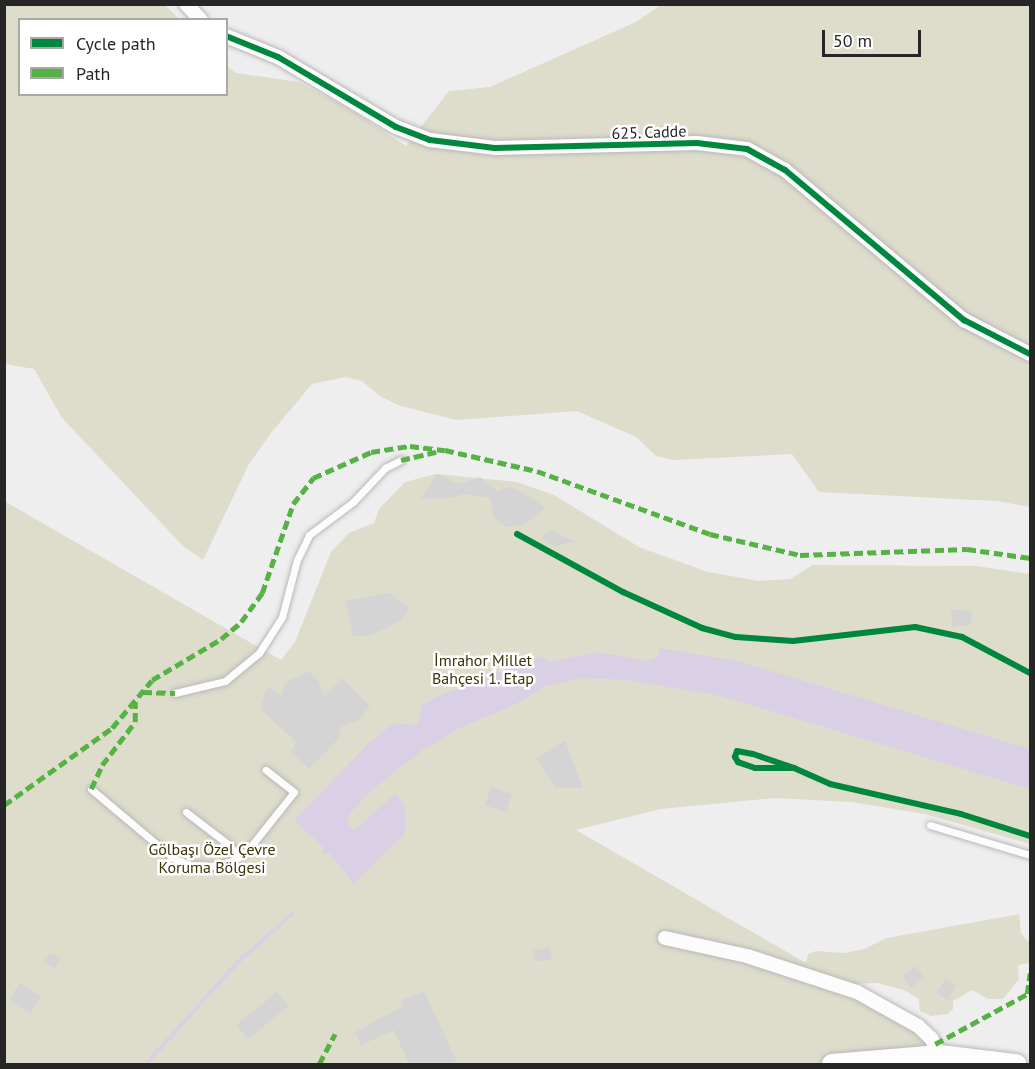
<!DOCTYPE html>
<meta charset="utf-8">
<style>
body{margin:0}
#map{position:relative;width:1035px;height:1069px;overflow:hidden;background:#eeeeef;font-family:"PT Sans",sans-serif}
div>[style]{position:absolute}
.green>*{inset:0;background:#dedccb}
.water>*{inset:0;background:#dad0e6}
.stream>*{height:4px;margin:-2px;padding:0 2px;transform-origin:2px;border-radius:2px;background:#dad0e6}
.building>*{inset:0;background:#d4d4d5}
.roads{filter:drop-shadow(0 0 2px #b9b9ba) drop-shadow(0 0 2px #b9b9ba)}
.lane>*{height:7px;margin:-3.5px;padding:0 3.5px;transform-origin:3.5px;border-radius:3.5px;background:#fcfcfd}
.street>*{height:14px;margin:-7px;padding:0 7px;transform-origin:7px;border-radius:7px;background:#fcfcfd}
.secondary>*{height:20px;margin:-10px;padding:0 10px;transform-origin:10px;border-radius:10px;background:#fcfcfd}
.quiet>*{height:4.5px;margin-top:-2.25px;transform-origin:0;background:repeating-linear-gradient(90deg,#56b245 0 9px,transparent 0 13.5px)}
.cycleway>*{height:6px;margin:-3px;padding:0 3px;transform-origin:3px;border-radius:3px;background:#00873e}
span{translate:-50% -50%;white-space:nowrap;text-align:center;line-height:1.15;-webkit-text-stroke:5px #fff;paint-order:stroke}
.street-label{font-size:16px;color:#262627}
.park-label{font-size:16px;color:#3a3409}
.frame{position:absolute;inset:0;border:6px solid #262627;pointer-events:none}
.legend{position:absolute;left:18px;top:18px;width:210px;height:78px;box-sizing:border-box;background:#fff;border:2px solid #a8a8a9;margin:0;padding:8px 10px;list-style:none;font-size:18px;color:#262627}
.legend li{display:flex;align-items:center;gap:12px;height:30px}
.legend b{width:30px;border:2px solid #a8a8a9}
.scale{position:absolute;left:822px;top:30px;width:99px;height:27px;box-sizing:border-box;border:3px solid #262627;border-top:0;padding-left:8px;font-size:18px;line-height:21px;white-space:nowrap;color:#262627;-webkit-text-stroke:4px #fff;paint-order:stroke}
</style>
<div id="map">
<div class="green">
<i style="clip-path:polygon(4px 5px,165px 5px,179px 19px,20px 20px,20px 94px,226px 94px,227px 66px,236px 73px,298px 82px,345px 106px,406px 146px,449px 91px,490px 87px,636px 22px,661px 5px,1030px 5px,1030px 507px,997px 501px,819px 492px,792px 454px,674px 460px,656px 456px,636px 437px,577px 411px,456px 420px,401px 406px,381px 397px,362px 381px,346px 377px,312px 384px,271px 433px,249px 464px,203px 560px,183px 546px,62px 418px,34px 369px,5px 364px)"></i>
<i style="clip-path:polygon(436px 474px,517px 482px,554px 495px,639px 547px,708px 572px,759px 581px,790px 579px,813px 565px,976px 566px,1030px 574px,1030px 844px,925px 814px,851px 802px,775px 798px,661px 809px,576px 830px,806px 963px,808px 954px,816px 951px,844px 953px,864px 949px,887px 938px,1019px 914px,1021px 933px,1027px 941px,1030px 940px,1030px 963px,1018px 965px,1019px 979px,1003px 999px,988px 999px,972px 990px,953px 1001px,953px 1009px,948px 1014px,931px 1016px,920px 1011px,919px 999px,904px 990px,877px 983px,842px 984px,982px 1064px,5px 1064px,4px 501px,281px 660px,295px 642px,331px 552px,349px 533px,374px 523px,379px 509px,405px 482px)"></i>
</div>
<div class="water">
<i style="clip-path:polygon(659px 648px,738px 661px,1030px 749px,1030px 789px,720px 696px,625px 680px,584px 678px,545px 686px,516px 704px,460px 728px,421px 751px,372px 790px,351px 812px,347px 823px,354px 830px,395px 794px,404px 803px,406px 833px,354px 884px,330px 854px,323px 854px,322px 846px,294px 820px,371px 741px,394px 723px,418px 725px,422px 705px,443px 694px,532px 659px,543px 657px,549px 662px,598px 652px,647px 661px,658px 656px)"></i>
</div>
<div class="stream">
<i style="left:146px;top:1064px;width:136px;rotate:-48deg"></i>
<i style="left:237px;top:963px;width:74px;rotate:-41.7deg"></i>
</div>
<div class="building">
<i style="clip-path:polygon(437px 474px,459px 484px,480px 477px,497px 491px,508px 487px,519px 490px,546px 508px,523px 525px,507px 527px,493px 517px,490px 498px,465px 494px,445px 499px,421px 499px)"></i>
<i style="clip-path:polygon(550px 530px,576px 542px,553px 546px,542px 538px)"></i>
<i style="clip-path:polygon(390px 593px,409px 609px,400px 621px,370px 636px,353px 636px,345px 601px)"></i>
<i style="clip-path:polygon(951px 609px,973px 612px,970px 625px,952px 627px)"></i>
<i style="clip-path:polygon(308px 671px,318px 680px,324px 696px,342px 678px,370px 706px,358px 721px,340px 727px,339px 738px,309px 769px,291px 752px,296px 742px,260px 709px,266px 690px,272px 688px,282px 696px,285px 683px)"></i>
<i style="clip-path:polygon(565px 741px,583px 788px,556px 788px,536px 759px)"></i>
<i style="clip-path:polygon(491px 787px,512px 794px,506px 812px,485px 805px)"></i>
<i style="clip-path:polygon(550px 947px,552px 959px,535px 962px,533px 950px)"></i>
<i style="clip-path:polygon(50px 953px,61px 958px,55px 968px,44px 962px)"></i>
<i style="clip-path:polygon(916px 966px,924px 977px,911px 988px,902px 976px)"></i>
<i style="clip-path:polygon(946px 979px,957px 986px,947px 1000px,936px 992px)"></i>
<i style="clip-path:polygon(20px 983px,41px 997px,30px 1013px,9px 999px)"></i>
<i style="clip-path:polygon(277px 992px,289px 1006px,248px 1039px,236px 1025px)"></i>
<i style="clip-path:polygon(424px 992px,457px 1061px,449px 1065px,409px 1065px,394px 1030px,361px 1045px,355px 1032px,404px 1006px,401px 1000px)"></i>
</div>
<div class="roads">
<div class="lane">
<i style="left:175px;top:693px;width:51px;rotate:-13.5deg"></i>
<i style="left:225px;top:681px;width:44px;rotate:-39.5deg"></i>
<i style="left:259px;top:653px;width:43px;rotate:-57.4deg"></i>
<i style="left:282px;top:617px;width:59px;rotate:-75.3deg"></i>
<i style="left:297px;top:560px;width:28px;rotate:-64deg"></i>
<i style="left:309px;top:535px;width:55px;rotate:-36.9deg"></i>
<i style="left:353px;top:502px;width:47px;rotate:-46.7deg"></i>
<i style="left:385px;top:468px;width:18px;rotate:-27deg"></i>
<i style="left:91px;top:789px;width:107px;rotate:40.1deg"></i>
<i style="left:173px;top:858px;width:18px;rotate:22deg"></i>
<i style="left:190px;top:865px;width:24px;rotate:2deg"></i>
<i style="left:214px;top:866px;width:19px;rotate:-16deg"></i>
<i style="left:232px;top:861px;width:18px;rotate:-34deg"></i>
<i style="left:247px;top:851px;width:75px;rotate:-51.5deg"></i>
<i style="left:294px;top:792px;width:36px;rotate:-142deg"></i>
<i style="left:186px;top:812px;width:54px;rotate:37.5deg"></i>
<i style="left:229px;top:845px;width:16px;rotate:52deg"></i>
<i style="left:930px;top:825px;width:104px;rotate:16.7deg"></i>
</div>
<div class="street">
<i style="left:186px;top:4px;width:22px;rotate:47deg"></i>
<i style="left:226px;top:36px;width:56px;rotate:22deg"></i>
<i style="left:278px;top:57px;width:137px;rotate:30.7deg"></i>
<i style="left:396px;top:127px;width:36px;rotate:21deg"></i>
<i style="left:430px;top:140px;width:65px;rotate:7deg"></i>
<i style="left:495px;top:148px;width:202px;rotate:-1.4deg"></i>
<i style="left:697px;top:143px;width:50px;rotate:6.8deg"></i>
<i style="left:747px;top:149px;width:43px;rotate:28.9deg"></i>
<i style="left:785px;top:170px;width:234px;rotate:40deg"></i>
<i style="left:964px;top:320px;width:74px;rotate:27.3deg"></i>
<i style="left:665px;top:938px;width:84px;rotate:12.4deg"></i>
<i style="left:747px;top:956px;width:116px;rotate:18.1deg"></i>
<i style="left:857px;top:992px;width:70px;rotate:29.1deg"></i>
<i style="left:918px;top:1026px;width:18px;rotate:43deg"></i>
<i style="left:931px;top:1038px;width:19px;rotate:62deg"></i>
</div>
<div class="secondary">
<i style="left:832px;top:1064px;width:108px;rotate:-4.8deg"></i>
<i style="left:940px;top:1055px;width:77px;rotate:6.8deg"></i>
</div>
</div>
<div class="quiet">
<i style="left:401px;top:460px;width:36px;rotate:-13deg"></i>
<i style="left:143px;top:692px;width:32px;rotate:2deg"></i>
<i style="left:91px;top:789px;width:26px;rotate:-65deg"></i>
<i style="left:102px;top:765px;width:54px;rotate:-52.5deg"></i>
<i style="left:135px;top:722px;width:20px;rotate:-90deg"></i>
<i style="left:4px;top:805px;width:133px;rotate:-35.5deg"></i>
<i style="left:112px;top:728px;width:62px;rotate:-50.2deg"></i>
<i style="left:152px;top:680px;width:80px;rotate:-30.7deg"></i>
<i style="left:221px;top:639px;width:26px;rotate:-40deg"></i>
<i style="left:241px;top:622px;width:36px;rotate:-54deg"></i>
<i style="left:262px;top:593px;width:94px;rotate:-70.8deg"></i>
<i style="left:293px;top:504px;width:33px;rotate:-52deg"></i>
<i style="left:313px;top:478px;width:64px;rotate:-24.1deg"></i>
<i style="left:371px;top:452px;width:39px;rotate:-9deg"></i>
<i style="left:410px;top:446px;width:35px;rotate:7deg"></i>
<i style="left:445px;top:450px;width:94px;rotate:12.9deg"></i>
<i style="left:537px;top:471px;width:184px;rotate:20deg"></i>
<i style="left:710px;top:534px;width:92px;rotate:13.1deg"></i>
<i style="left:800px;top:555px;width:167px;rotate:-2.1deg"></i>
<i style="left:967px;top:549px;width:64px;rotate:8.1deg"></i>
<i style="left:935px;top:1044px;width:105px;rotate:-28.5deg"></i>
<i style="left:1027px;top:994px;width:21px;rotate:-82deg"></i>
<i style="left:319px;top:1064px;width:34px;rotate:-62deg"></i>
</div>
<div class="cycleway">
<i style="left:226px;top:36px;width:56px;rotate:22deg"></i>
<i style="left:278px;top:57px;width:137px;rotate:30.7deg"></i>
<i style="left:396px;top:127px;width:36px;rotate:21deg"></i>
<i style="left:430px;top:140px;width:65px;rotate:7deg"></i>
<i style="left:495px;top:148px;width:202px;rotate:-1.4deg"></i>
<i style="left:697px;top:143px;width:50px;rotate:6.8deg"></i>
<i style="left:747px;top:149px;width:43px;rotate:28.9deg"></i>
<i style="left:785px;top:170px;width:234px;rotate:40deg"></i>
<i style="left:964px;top:320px;width:74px;rotate:27.3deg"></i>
<i style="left:517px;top:534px;width:121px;rotate:28.7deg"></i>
<i style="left:623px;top:592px;width:87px;rotate:24.5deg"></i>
<i style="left:702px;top:628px;width:35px;rotate:15deg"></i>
<i style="left:736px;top:637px;width:57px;rotate:4deg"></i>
<i style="left:793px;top:641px;width:123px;rotate:-6.5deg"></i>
<i style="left:915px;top:627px;width:48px;rotate:12deg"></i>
<i style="left:962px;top:637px;width:77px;rotate:27.9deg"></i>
<i style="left:794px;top:768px;width:39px;rotate:180deg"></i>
<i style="left:755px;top:768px;width:18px;rotate:-161deg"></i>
<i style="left:738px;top:762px;width:6px;rotate:-121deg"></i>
<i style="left:735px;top:757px;width:6px;rotate:-72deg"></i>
<i style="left:737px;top:751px;width:16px;rotate:11deg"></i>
<i style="left:753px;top:754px;width:43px;rotate:18.9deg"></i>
<i style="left:794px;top:768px;width:39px;rotate:24deg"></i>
<i style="left:830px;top:784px;width:134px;rotate:12.9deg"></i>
<i style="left:961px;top:814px;width:72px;rotate:17.7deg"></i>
</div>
<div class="street-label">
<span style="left:649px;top:132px;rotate:-2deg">625. Cadde</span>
</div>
<div class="park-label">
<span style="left:483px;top:669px">İmrahor Millet<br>Bahçesi 1. Etap</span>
<span style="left:212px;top:858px">Gölbaşı Özel Çevre<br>Koruma Bölgesi</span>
</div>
<div class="frame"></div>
<ul class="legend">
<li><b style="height:8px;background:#00873e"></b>Cycle path</li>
<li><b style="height:8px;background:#56b245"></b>Path</li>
</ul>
<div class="scale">50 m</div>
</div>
